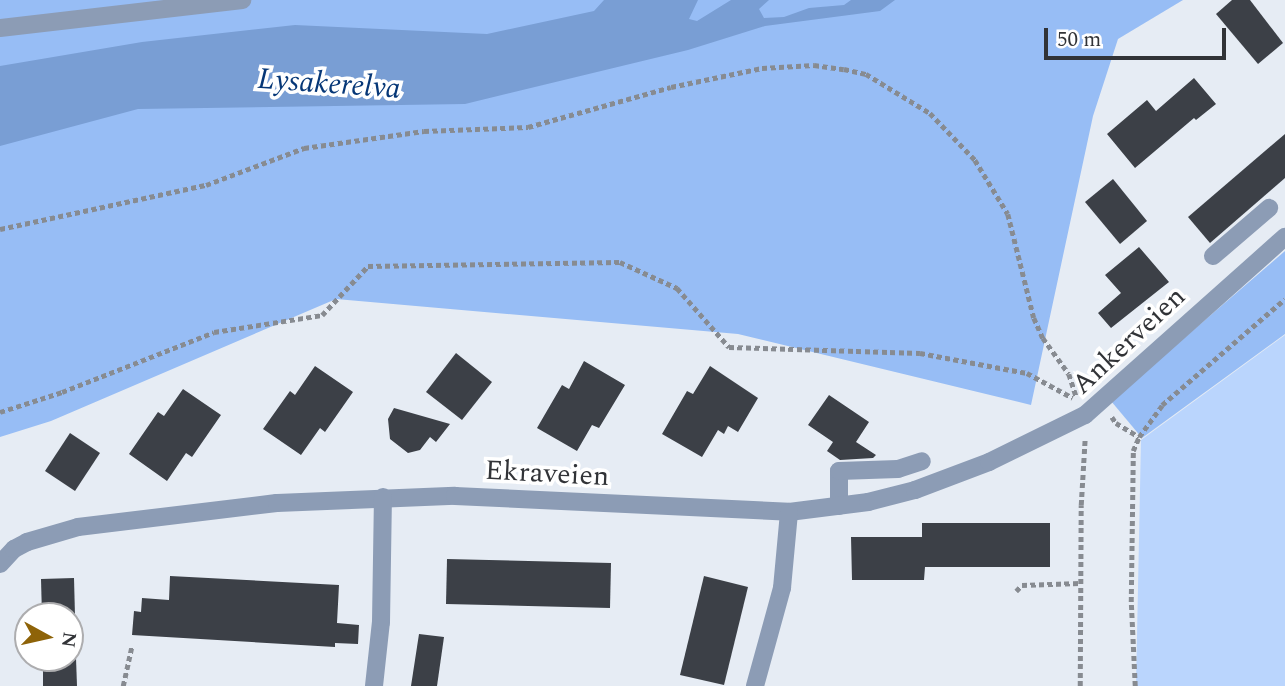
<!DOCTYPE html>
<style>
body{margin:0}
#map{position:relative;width:1285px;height:686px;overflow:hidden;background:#e6ecf4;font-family:Spectral,serif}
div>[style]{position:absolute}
.green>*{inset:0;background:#bad5fd}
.forest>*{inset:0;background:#97bdf5}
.water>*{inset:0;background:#799ed4}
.building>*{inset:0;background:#3c4047}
.path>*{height:4.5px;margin-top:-2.25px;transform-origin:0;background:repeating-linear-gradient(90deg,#878b91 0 5px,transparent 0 8.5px)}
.minor>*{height:18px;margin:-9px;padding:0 9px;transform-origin:9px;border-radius:9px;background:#8c9cb5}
span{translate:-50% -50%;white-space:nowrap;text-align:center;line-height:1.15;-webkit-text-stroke:7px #fff;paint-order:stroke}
.street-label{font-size:28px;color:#313337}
.water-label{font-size:30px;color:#063777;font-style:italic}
.north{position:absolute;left:14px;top:602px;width:70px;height:70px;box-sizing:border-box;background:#fff;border:2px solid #adadaf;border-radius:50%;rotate:98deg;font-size:19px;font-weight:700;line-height:28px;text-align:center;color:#313337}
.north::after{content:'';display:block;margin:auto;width:24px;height:32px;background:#8e6308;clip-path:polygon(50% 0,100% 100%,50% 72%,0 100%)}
.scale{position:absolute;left:1044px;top:28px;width:182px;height:32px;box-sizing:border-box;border:4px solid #313337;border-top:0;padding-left:9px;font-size:21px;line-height:24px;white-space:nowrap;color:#313337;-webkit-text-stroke:5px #fff;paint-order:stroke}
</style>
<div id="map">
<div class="green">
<i style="clip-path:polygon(1285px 335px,1285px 686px,1136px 686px,1141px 440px)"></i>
</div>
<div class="forest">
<i style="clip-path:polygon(0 0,1183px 0,1118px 39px,1093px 116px,1031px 405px,738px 334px,336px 299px,51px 421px,0 437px)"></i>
<i style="clip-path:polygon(1285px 251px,1285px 334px,1142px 438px,1111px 401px)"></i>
</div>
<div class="water">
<i style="clip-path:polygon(604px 0,698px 0,689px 19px,697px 21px,731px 0,769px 0,759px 9px,764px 18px,784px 17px,809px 8px,844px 5px,851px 0,895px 0,880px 11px,765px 26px,688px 50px,465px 104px,138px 109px,0 146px,0 66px,142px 42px,295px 25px,487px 34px,594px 11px)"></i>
</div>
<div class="building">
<i style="clip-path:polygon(1232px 0,1250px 0,1283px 43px,1258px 64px,1216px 14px)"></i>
<i style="clip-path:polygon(1194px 78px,1216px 104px,1196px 120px,1194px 118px,1135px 168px,1107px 134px,1147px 100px,1156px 111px)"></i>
<i style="clip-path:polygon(1285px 134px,1285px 178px,1210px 243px,1188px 217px)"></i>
<i style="clip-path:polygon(1113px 179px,1147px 221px,1120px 244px,1085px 202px)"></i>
<i style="clip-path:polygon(1139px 247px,1169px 282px,1111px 328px,1098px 313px,1121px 293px,1105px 275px)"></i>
<i style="clip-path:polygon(456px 353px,492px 382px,462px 420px,426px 392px)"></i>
<i style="clip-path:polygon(584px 361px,625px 385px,599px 428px,592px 425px,577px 451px,537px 428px,562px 385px,569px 389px)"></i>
<i style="clip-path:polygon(315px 366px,353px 392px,325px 432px,320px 428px,301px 455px,263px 429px,290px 391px,295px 395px)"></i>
<i style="clip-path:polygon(710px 366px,758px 398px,738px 432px,728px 426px,724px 434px,718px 430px,702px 457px,662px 434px,687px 391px,693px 394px)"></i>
<i style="clip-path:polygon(183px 389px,221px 415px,192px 457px,186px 453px,167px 481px,129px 454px,158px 412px,164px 416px)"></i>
<i style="clip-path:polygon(829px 395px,869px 422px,856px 442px,876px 455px,873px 458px,840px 460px,827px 451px,833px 442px,808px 425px)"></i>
<i style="clip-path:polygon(394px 408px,450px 424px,436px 442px,430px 437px,420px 450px,408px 453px,390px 439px,388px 419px)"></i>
<i style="clip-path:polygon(70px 433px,100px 453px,75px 491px,45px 471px)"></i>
<i style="clip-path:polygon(922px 523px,1050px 523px,1050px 567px,925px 567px,924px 580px,852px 580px,851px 537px,922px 537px)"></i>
<i style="clip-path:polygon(447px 559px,611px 563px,610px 608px,446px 604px)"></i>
<i style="clip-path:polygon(170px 576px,339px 585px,337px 623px,359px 625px,358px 644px,335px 643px,335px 647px,132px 635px,134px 611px,141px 612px,142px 598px,169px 600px)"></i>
<i style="clip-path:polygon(704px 576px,748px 587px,724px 685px,680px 675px)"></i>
<i style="clip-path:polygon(74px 578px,75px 616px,42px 616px,41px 579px)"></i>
<i style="clip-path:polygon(419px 634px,444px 637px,437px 686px,411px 686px)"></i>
<i style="clip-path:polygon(43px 658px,76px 658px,77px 686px,43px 686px)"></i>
</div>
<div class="path">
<i style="left:0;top:229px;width:211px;rotate:-12.1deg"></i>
<i style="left:206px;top:185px;width:105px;rotate:-20.7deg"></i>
<i style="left:304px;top:148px;width:121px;rotate:-8.1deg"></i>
<i style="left:424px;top:131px;width:104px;rotate:-2.2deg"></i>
<i style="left:528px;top:127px;width:148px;rotate:-15.6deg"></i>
<i style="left:671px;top:87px;width:93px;rotate:-11.8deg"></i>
<i style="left:762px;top:68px;width:52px;rotate:-3.3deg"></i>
<i style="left:814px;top:65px;width:30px;rotate:8deg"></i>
<i style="left:844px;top:69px;width:23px;rotate:13deg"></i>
<i style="left:866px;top:74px;width:75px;rotate:31.4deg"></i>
<i style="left:930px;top:113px;width:65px;rotate:46.2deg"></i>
<i style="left:975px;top:160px;width:63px;rotate:58.6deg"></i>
<i style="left:1008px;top:214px;width:107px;rotate:76deg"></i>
<i style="left:1034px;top:318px;width:22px;rotate:66deg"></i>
<i style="left:1043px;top:338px;width:44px;rotate:54.2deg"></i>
<i style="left:1069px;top:374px;width:23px;rotate:72deg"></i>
<i style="left:0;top:412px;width:65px;rotate:-17.9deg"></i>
<i style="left:62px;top:392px;width:163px;rotate:-21.5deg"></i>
<i style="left:214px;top:332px;width:109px;rotate:-8.9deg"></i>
<i style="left:322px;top:315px;width:67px;rotate:-46.8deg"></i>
<i style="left:368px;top:266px;width:252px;rotate:-0.9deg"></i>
<i style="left:620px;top:262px;width:63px;rotate:24.5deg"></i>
<i style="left:677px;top:288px;width:79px;rotate:48.6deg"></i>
<i style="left:729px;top:347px;width:191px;rotate:1.8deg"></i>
<i style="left:920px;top:353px;width:109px;rotate:10.6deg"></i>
<i style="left:1027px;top:373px;width:52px;rotate:28.5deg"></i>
<i style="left:1112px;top:417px;width:7px;rotate:56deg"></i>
<i style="left:1116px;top:423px;width:27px;rotate:31deg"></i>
<i style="left:1016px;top:591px;width:8px;rotate:-45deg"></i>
<i style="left:1022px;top:585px;width:58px;rotate:-2deg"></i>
<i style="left:123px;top:686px;width:42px;rotate:-77.6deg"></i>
<i style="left:1080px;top:686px;width:181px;rotate:-89.7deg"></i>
<i style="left:1081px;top:505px;width:67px;rotate:-86.6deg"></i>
<i style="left:1135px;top:686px;width:84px;rotate:-92.7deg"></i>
<i style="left:1131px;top:602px;width:151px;rotate:-89.2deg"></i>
<i style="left:1133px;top:451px;width:15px;rotate:-67deg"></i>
<i style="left:1139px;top:437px;width:39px;rotate:-54deg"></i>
<i style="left:1162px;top:405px;width:162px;rotate:-40.8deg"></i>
</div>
<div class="minor">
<i style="left:0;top:28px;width:244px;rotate:-6.6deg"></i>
<i style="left:1213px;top:256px;width:74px;rotate:-40.6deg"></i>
<i style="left:839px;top:506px;width:35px;rotate:-90deg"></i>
<i style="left:839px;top:471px;width:59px;rotate:-1.9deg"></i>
<i style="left:898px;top:469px;width:25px;rotate:-18deg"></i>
<i style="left:0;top:564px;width:21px;rotate:-47deg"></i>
<i style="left:14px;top:549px;width:15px;rotate:-28deg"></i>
<i style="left:27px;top:542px;width:53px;rotate:-16.4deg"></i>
<i style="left:78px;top:527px;width:200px;rotate:-6.9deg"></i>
<i style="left:277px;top:503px;width:178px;rotate:-2.3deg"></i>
<i style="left:455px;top:496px;width:334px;rotate:2.7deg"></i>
<i style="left:789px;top:512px;width:80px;rotate:-7.2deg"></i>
<i style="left:868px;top:502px;width:49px;rotate:-14.3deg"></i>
<i style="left:915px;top:490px;width:79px;rotate:-20.7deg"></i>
<i style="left:989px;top:462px;width:107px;rotate:-26.1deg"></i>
<i style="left:1085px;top:415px;width:268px;rotate:-41.7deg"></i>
<i style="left:374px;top:686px;width:64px;rotate:-83.8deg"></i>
<i style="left:381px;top:622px;width:125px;rotate:-89.1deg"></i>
<i style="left:755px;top:686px;width:102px;rotate:-74.6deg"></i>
<i style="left:782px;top:588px;width:76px;rotate:-84.7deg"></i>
</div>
<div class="street-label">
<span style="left:1129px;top:341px;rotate:-43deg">Ankerveien</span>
<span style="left:547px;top:474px;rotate:3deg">Ekraveien</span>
</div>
<div class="water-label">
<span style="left:329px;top:84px;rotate:4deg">Lysakerelva</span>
</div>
<div class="north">N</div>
<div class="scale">50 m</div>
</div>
